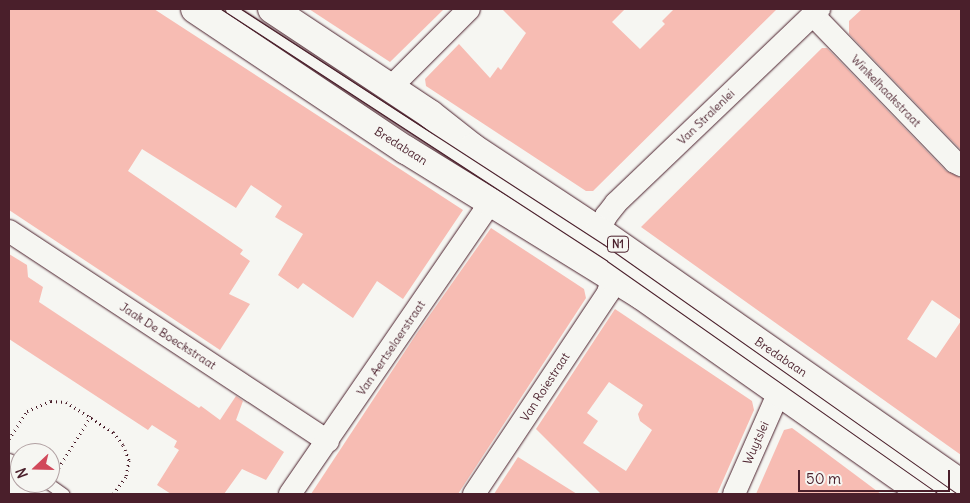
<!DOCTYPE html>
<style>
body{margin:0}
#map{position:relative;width:970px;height:503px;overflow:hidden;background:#f6f6f2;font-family:Delius,sans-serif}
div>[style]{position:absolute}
.building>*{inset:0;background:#f7bcb3}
.path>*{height:3px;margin-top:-1.5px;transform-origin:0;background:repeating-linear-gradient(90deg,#4a1f2b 0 1px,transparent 0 5px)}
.roads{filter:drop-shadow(0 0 1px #4a1f2b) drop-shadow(0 0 1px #4a1f2b)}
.lane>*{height:11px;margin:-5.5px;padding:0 5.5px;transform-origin:5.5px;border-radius:5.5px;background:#f6f6f2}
.street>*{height:22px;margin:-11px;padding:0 11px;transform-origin:11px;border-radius:11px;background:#f6f6f2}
.primary>*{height:28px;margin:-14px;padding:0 14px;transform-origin:14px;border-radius:14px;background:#f6f6f2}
.tram>*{height:1px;margin:-0.5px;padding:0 0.5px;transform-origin:0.5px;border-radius:0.5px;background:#4a1f2b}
span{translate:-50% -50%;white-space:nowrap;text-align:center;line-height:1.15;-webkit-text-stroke:4px #f6f6f2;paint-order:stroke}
.shield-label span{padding:1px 4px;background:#f6f6f2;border:1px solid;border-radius:4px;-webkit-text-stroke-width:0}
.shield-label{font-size:11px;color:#4a1f2b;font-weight:700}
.street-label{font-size:12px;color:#4a1f2b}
.frame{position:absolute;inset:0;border:10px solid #4a1f2b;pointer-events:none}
.north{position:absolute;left:10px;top:443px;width:50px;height:50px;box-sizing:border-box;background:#f6f6f2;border:1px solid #b1a0a2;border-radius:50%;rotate:249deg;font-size:14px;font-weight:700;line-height:20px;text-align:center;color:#4a1f2b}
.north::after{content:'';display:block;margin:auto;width:18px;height:22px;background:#d1495b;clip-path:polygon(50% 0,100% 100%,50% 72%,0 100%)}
.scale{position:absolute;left:798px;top:470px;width:152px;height:22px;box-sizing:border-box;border:2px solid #4a1f2b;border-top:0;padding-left:6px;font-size:15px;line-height:18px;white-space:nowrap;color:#4a1f2b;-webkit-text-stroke:4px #f6f6f2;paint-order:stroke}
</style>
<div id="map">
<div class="building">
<i style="clip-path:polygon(9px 9px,154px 9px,463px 210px,403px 299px,377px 281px,353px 318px,303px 283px,298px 289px,278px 275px,303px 234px,275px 217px,282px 206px,251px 185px,236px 208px,142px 149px,128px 171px,243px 250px,240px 254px,250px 261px,229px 294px,250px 304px,220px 350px,9px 210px)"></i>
<i style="clip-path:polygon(309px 9px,444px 9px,390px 62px)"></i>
<i style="clip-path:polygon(502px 9px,625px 9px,612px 22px,640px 49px,665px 24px,662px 21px,674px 9px,777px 9px,593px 191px,586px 191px,426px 86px,425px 79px,459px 44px,490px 78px,498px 67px,501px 70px,526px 33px)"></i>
<i style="clip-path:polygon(862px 9px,961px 9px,961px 150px,849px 34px,849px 21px)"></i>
<i style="clip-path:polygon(822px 48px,827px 48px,946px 171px,961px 178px,961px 320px,932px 300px,907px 339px,936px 358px,961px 321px,961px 455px,641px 227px)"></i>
<i style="clip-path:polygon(491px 228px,584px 289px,586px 298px,458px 494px,311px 494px,417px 333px)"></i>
<i style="clip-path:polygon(9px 254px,27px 265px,28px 277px,43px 287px,39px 302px,199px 408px,201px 406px,220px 420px,236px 396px,243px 401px,236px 420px,284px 452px,266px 480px,242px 469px,224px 494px,171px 494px,157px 485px,179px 450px,174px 447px,177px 441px,152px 425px,148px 430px,9px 339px)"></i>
<i style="clip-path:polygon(evenodd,615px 309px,752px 401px,754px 410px,717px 494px,601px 494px,536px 429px,615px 309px,609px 382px,643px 405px,638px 414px,640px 421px,652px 430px,626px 471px,583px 443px,598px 421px,587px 413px,609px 382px)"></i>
<i style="clip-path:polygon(792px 428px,818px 447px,881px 494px,756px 494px,784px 430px)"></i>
<i style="clip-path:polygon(518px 457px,577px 494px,494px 494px)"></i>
</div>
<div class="path">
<i style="left:9px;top:439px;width:33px;rotate:-57deg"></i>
<i style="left:27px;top:411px;width:26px;rotate:-23deg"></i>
<i style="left:51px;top:401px;width:15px;rotate:4deg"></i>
<i style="left:66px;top:402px;width:56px;rotate:32.6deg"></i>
<i style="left:113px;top:432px;width:16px;rotate:52deg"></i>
<i style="left:123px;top:445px;width:16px;rotate:68deg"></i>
<i style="left:129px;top:460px;width:17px;rotate:100deg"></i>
<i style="left:126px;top:477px;width:21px;rotate:127deg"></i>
<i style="left:56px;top:472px;width:66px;rotate:-58deg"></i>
</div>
<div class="roads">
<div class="lane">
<i style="left:231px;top:9px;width:447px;rotate:33.1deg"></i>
<i style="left:605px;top:253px;width:420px;rotate:35deg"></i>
<i style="left:9px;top:459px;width:13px;rotate:32deg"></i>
<i style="left:48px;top:483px;width:19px;rotate:35deg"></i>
</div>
<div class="street">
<i style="left:813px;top:15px;width:204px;rotate:46deg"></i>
<i style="left:955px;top:162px;width:7px;rotate:27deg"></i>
<i style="left:391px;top:87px;width:110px;rotate:-45deg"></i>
<i style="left:9px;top:231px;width:382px;rotate:33.4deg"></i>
<i style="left:290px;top:494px;width:354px;rotate:-55.5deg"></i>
<i style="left:474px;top:494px;width:242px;rotate:-56.3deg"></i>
<i style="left:608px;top:293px;width:16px;rotate:-75deg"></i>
<i style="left:612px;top:278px;width:49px;rotate:-105.5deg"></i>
<i style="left:599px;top:231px;width:17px;rotate:-65deg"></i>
<i style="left:606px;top:216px;width:16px;rotate:-52deg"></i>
<i style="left:616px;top:203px;width:281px;rotate:-43.7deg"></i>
<i style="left:734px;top:494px;width:111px;rotate:-66.2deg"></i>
</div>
<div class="primary">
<i style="left:195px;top:9px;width:254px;rotate:33.8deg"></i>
<i style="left:406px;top:150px;width:276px;rotate:31.7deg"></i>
<i style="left:641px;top:295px;width:346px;rotate:35.1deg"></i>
<i style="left:272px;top:9px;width:190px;rotate:33.6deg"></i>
<i style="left:430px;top:114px;width:55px;rotate:38.3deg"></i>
<i style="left:473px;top:148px;width:151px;rotate:33.4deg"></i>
<i style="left:599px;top:231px;width:442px;rotate:34.9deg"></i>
</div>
</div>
<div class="tram">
<i style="left:221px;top:9px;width:461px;rotate:33.1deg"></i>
<i style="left:607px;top:261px;width:406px;rotate:35.1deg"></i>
<i style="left:241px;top:9px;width:432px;rotate:33deg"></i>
<i style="left:603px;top:244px;width:434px;rotate:35.2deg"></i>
</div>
<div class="shield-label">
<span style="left:618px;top:244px">N1</span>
</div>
<div class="street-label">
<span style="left:886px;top:91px;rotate:46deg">Winkelhaakstraat</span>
<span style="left:706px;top:117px;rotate:-44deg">Van Stralenlei</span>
<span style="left:401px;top:146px;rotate:32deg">Bredabaan</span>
<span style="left:168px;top:336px;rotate:33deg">Jaak De Boeckstraat</span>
<span style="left:391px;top:348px;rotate:-56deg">Van Aertselaerstraat</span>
<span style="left:781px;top:357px;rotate:34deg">Bredabaan</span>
<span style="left:545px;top:387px;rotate:-57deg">Van Roiestraat</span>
<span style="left:756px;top:443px;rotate:-66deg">Wuytslei</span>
</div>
<div class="frame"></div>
<div class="north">N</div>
<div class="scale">50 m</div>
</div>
